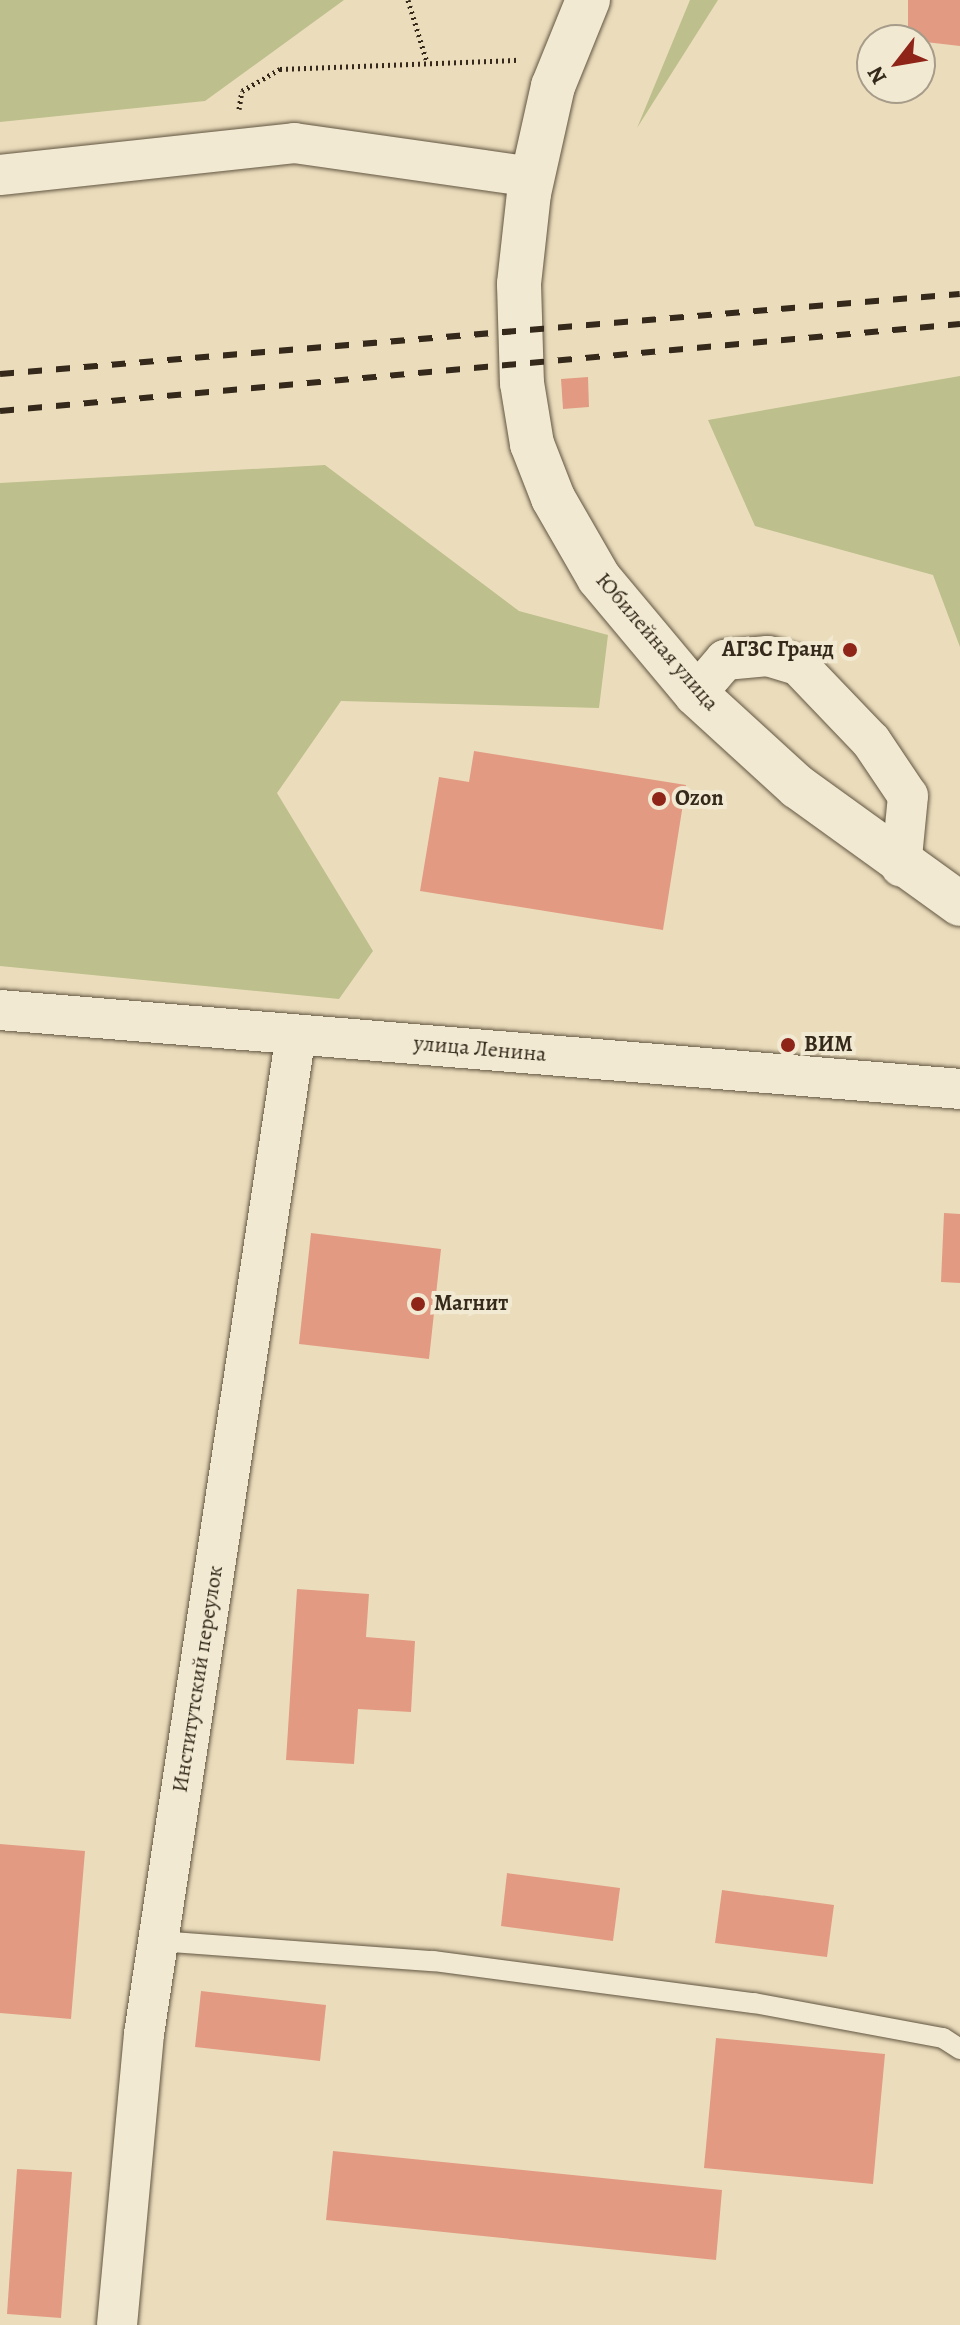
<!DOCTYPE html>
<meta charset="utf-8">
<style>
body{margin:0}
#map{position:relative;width:960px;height:2325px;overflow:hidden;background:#ebddbc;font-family:Alegreya,serif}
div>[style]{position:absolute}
.green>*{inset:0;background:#bdbf8c}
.building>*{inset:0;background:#e29b82}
.path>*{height:5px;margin-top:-2.5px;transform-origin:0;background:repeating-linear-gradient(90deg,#34291a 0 2px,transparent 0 6px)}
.roads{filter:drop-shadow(0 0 2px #625642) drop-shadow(0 0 2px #625642)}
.lane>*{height:20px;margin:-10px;padding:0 10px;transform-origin:10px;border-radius:10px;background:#f2e9d3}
.street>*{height:40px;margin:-20px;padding:0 20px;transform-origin:20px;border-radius:20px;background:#f2e9d3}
.secondary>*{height:44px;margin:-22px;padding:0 22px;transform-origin:22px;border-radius:22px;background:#f2e9d3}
.rail>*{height:6px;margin-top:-3px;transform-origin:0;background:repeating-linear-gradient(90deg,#34291a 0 14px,transparent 0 28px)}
.dots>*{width:22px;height:22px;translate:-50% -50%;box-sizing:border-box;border:4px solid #f2e9d3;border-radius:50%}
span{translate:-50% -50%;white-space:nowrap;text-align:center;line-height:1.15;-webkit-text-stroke:8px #f2e9d3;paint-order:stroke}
.street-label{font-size:22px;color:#34291a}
.poi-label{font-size:22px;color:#34291a;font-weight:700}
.right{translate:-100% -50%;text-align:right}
.left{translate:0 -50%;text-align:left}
.north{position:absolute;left:856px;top:24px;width:80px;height:80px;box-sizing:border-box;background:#f2e9d3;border:2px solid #a69c89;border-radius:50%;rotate:239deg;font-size:22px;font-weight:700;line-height:32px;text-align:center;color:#34291a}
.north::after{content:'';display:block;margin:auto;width:28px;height:36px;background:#8f2418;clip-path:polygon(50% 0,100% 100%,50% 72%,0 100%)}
</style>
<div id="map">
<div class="green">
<i style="clip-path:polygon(0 0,344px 0,205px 101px,0 122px)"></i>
<i style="clip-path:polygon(690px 0,718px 0,637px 128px)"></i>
<i style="clip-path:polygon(960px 376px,960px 647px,933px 575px,755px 526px,708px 420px)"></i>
<i style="clip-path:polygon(325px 465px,519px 611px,608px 635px,599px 708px,341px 701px,277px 793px,373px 951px,339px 999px,0 966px,0 483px)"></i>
</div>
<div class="building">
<i style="clip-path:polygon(908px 0,960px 0,960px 46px,908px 40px)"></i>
<i style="clip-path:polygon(588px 377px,589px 407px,563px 409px,561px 379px)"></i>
<i style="clip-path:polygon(474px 751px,686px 785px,663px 930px,420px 891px,439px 777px,469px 782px)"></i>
<i style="clip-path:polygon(944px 1213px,960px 1214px,960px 1283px,941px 1282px)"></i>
<i style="clip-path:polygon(311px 1233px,441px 1249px,429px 1359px,299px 1344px)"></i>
<i style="clip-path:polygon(297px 1589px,369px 1594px,366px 1637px,415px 1641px,411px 1712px,358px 1709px,354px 1764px,286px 1760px)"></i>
<i style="clip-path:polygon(0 1844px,85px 1851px,71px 2019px,0 2013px)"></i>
<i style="clip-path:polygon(507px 1873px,620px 1888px,613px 1941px,501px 1926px)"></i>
<i style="clip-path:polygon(722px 1890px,834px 1905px,827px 1957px,715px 1943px)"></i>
<i style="clip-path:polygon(201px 1991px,326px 2005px,320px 2061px,195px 2047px)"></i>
<i style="clip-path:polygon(716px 2038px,885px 2054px,873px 2184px,704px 2168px)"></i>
<i style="clip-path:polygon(333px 2151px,722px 2190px,716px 2260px,326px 2220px)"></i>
<i style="clip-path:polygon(17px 2169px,72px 2172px,61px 2318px,7px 2314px)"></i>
</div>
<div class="path">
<i style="left:408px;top:0;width:65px;rotate:73deg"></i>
<i style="left:239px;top:109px;width:18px;rotate:-81deg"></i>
<i style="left:242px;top:91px;width:44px;rotate:-30.1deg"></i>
<i style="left:280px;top:69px;width:239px;rotate:-2.2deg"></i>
</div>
<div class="roads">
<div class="lane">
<i style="left:158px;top:1941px;width:276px;rotate:4.2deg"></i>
<i style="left:433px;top:1961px;width:324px;rotate:7.5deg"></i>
<i style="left:754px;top:2003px;width:192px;rotate:10.5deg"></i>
<i style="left:943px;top:2038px;width:20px;rotate:33deg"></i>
</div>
<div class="street">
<i style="left:0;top:175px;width:296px;rotate:-6.2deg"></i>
<i style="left:294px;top:143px;width:241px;rotate:8.1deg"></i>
<i style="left:696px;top:694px;width:45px;rotate:-49.5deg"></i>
<i style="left:725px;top:660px;width:43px;rotate:-5.3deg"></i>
<i style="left:768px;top:656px;width:31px;rotate:17deg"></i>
<i style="left:798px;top:665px;width:105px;rotate:46.2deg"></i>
<i style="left:871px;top:741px;width:66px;rotate:56.1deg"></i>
<i style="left:908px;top:796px;width:71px;rotate:95.6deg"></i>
<i style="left:0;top:1010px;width:963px;rotate:4.7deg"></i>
<i style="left:117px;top:2325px;width:292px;rotate:-84.7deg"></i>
<i style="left:144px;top:2034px;width:1011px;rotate:-81.36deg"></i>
</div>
<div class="secondary">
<i style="left:588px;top:0;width:93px;rotate:112.1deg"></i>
<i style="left:553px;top:86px;width:110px;rotate:102.6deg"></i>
<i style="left:529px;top:193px;width:92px;rotate:96.3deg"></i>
<i style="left:519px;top:284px;width:99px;rotate:88.3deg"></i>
<i style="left:522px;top:383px;width:62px;rotate:80.7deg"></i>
<i style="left:532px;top:444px;width:58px;rotate:68.7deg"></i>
<i style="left:553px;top:498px;width:92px;rotate:60.1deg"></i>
<i style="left:599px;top:578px;width:151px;rotate:50.1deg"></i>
<i style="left:696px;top:694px;width:138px;rotate:42.4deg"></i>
<i style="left:798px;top:787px;width:200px;rotate:35.8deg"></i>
</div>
</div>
<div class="rail">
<i style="left:0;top:374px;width:963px;rotate:-4.76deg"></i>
<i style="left:0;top:411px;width:964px;rotate:-5.18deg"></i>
</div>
<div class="dots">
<i style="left:850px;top:650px;background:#8f2418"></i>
<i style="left:659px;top:799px;background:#8f2418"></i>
<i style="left:788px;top:1045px;background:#8f2418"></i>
<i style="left:418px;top:1304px;background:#8f2418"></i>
</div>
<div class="street-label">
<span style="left:657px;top:642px;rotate:49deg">Юбилейная улица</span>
<span style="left:480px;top:1049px;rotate:5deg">улица Ленина</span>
<span style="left:198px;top:1679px;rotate:-81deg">Институтский переулок</span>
</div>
<div class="poi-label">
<span class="right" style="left:834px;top:650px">АГЗС Гранд</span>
<span class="left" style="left:675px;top:799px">Ozon</span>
<span class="left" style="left:804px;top:1045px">ВИМ</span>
<span class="left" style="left:434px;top:1304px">Магнит</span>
</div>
<div class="north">N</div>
</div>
